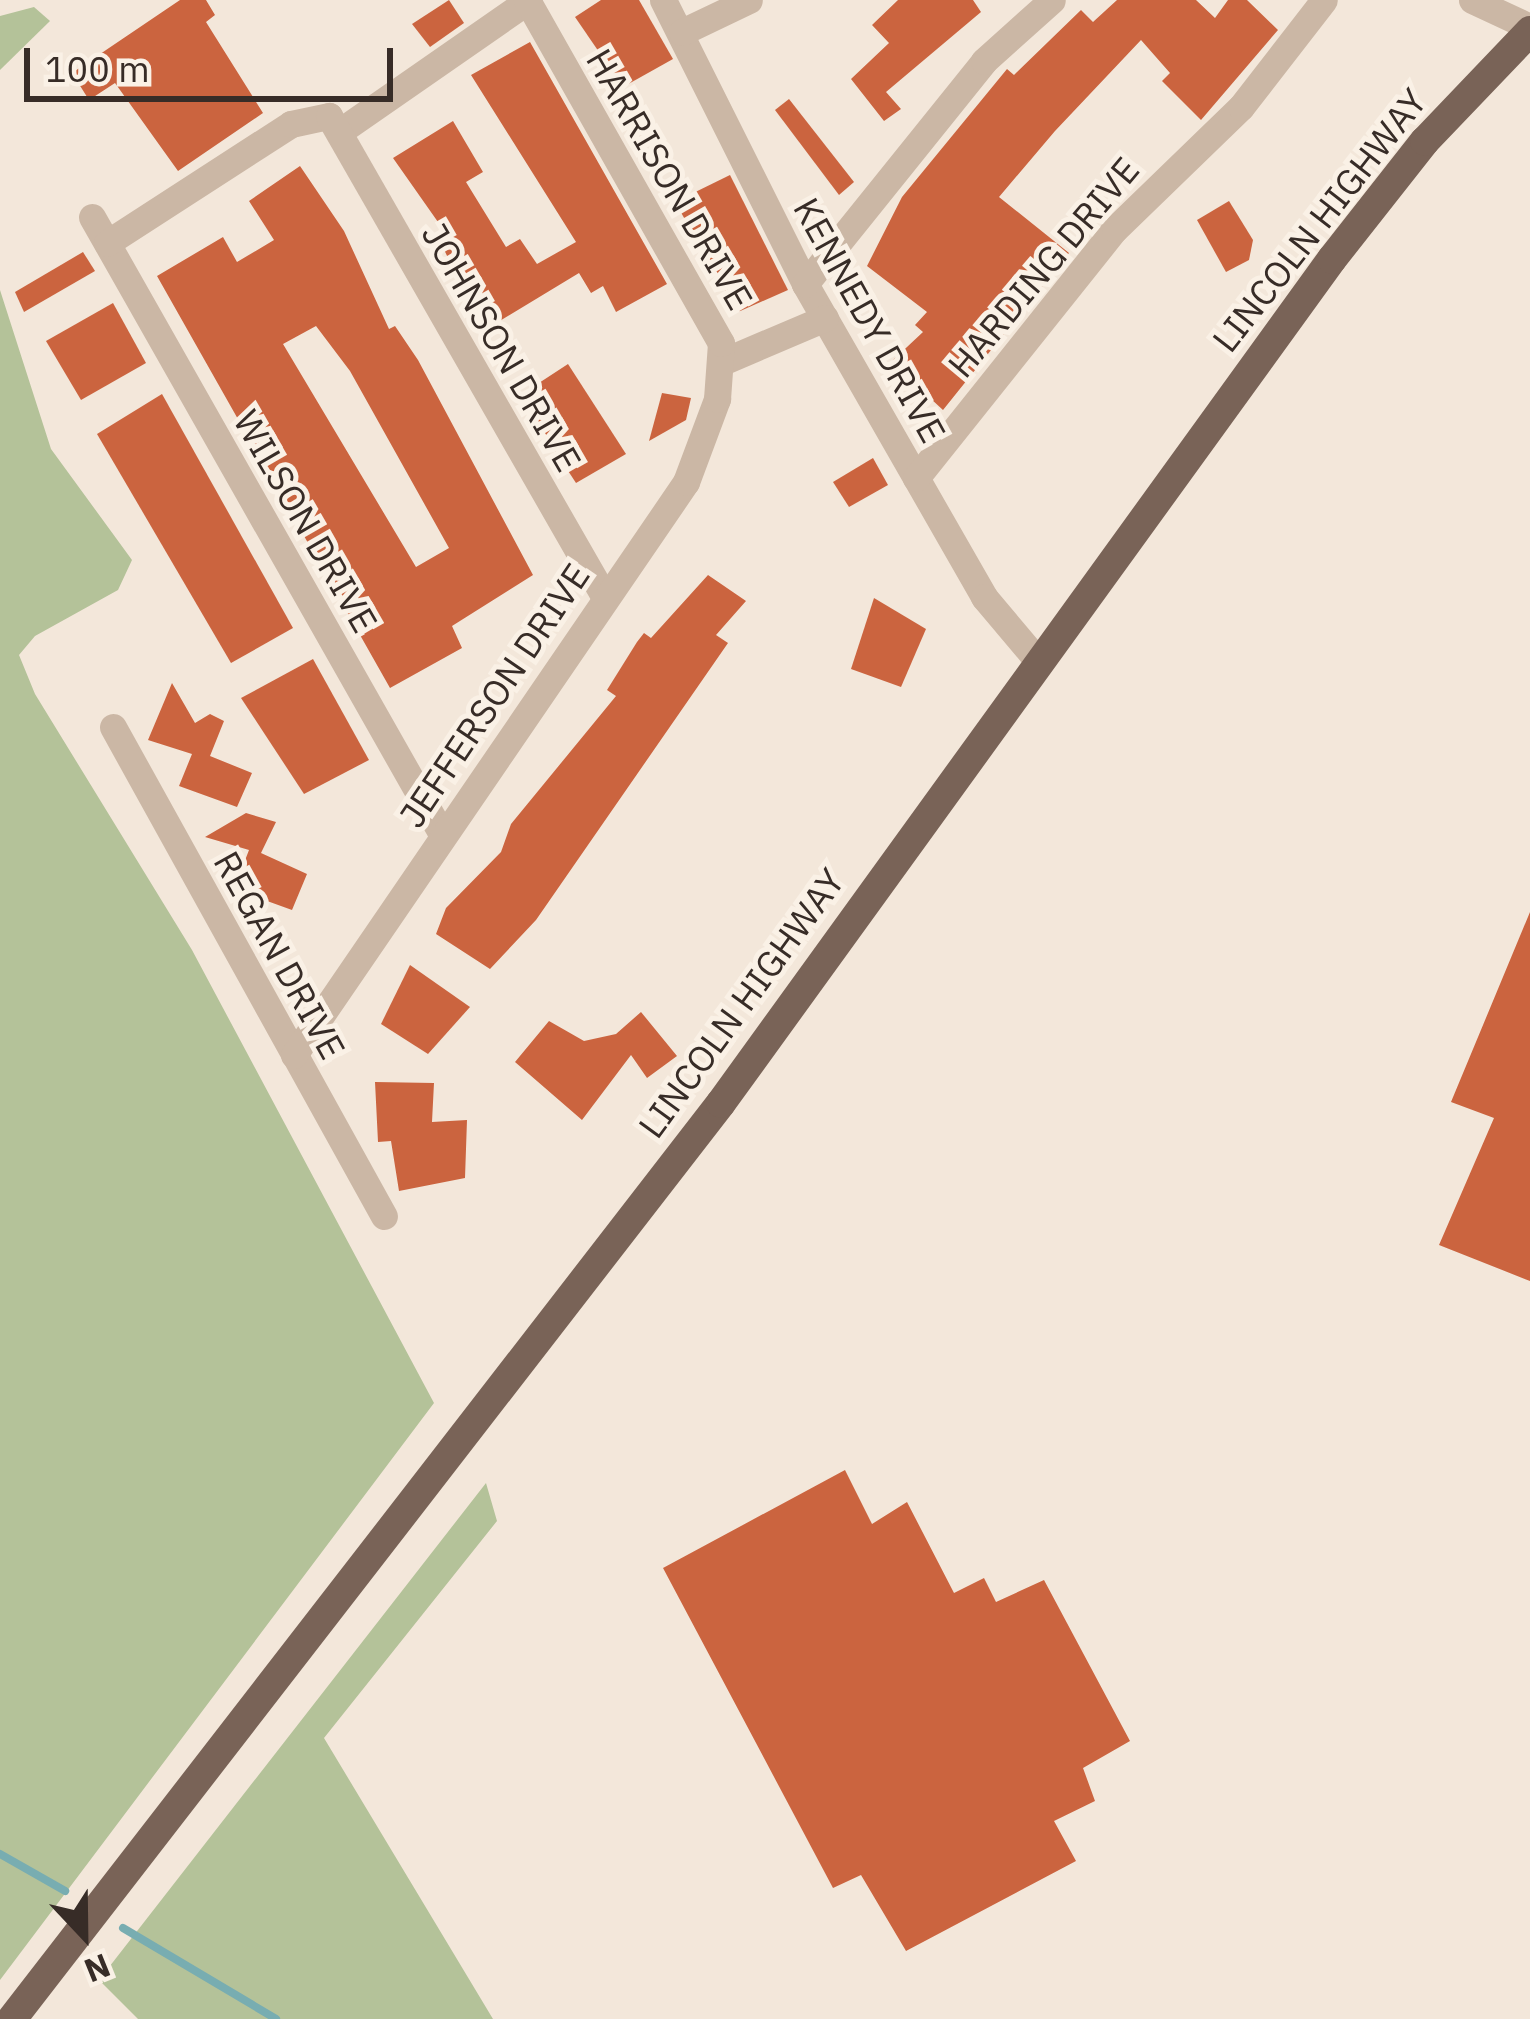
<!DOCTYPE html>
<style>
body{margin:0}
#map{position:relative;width:1530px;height:2019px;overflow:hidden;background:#f3e7da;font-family:"IBM Plex Sans",sans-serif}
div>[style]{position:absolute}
.green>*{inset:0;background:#b4c299}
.stream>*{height:8px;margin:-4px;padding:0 4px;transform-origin:4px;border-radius:4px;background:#78adb1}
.building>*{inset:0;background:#cb643f}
.street>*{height:27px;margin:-13.5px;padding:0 13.5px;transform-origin:13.5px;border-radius:13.5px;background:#cbb7a5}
.primary>*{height:30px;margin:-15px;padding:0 15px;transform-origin:15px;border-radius:15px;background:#796357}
span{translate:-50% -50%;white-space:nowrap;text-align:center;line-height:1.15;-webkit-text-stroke:10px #faf1e6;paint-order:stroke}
.street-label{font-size:36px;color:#372c27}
.north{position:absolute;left:24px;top:1875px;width:120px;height:120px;-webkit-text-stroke:9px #faf1e6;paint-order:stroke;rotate:158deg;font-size:33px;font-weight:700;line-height:48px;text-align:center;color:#372c27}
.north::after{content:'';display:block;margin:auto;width:42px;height:54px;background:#372c27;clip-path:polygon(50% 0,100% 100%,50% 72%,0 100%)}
.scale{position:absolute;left:24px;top:48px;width:369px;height:54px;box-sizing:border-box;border:6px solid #372c27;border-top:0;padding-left:15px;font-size:36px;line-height:42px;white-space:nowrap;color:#372c27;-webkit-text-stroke:9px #faf1e6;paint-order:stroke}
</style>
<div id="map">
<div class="green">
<i style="clip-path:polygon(34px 7px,50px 21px,0 70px,0 16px)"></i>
<i style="clip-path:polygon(0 290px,51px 449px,132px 560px,118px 590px,35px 636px,19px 655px,35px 694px,192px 950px,434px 1403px,0 1980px)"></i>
<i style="clip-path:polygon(486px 1483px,497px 1521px,324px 1738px,493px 2019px,138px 2019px,99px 1980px)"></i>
</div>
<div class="stream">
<i style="left:0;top:1854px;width:75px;rotate:29.6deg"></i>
<i style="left:123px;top:1928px;width:178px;rotate:30.7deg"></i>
</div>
<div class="building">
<i style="clip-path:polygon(180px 0,206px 0,215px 15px,206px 22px,263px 113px,178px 171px,115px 83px,89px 100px,72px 73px)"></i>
<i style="clip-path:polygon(449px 0,464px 23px,430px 47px,412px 24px)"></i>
<i style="clip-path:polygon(601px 0,639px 0,673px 59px,623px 87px,575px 17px)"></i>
<i style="clip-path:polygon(898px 0,973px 0,981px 12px,886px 92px,901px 109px,884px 121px,851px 79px,889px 43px,872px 25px)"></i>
<i style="clip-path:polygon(1117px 0,1196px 0,1215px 18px,1228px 0,1247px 0,1278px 30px,1201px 120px,1162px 81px,1170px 73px,1141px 40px,1055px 131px,999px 197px,1069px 253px,943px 410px,891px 362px,923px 332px,915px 325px,927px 312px,867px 266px,902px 197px,1007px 69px,1014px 75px,1081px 10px,1093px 22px)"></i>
<i style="clip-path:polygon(530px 42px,667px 284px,616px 312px,603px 286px,591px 293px,579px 273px,483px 331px,438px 237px,445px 232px,393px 158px,453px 121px,483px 172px,466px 182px,506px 247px,520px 239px,537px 264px,576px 242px,471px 75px)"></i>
<i style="clip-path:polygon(789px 99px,854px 182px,839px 195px,775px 110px)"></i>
<i style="clip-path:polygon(evenodd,300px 166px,344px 231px,389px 329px,395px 326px,418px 360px,533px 575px,452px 626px,462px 648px,390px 688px,157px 276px,223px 237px,237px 262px,274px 240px,249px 201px,300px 166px,316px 326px,350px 371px,449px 548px,416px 567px,283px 344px,316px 326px)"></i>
<i style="clip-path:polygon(730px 175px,788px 290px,738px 312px,675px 202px)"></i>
<i style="clip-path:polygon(1229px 201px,1253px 240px,1249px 260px,1226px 272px,1197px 220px)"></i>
<i style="clip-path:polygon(83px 252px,95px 271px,24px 312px,15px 292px)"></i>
<i style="clip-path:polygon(113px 303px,146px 363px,81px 400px,46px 341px)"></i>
<i style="clip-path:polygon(568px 364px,626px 454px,576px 483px,519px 396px)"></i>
<i style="clip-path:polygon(662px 393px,691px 398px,686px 420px,649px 441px)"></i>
<i style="clip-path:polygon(162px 394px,293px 628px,231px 663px,97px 434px)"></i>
<i style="clip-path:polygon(873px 458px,888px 485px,849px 507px,833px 482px)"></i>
<i style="clip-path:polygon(708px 575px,746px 601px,716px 635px,728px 643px,536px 920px,490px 969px,436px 934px,446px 908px,501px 852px,511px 824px,616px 696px,607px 690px,637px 642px,644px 633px,651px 638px)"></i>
<i style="clip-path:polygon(874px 598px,926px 629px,901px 687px,851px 669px)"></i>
<i style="clip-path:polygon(313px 659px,369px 760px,304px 794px,241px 698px)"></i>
<i style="clip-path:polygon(172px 683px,195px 723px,210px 714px,224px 721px,210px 756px,252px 773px,237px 807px,179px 786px,192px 754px,148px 740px)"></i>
<i style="clip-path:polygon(246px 813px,276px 822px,261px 853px,307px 874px,292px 910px,234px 889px,249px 850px,205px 837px)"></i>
<i style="clip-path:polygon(1530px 912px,1530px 1281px,1439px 1245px,1494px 1118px,1451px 1102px)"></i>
<i style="clip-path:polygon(410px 965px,470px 1007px,428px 1054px,381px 1024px)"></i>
<i style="clip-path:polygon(641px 1012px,677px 1056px,647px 1078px,631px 1055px,582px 1120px,515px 1062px,549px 1021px,584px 1041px,616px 1034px)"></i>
<i style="clip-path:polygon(375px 1082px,434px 1083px,432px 1122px,467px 1120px,465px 1178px,399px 1191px,391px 1141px,378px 1142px)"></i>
<i style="clip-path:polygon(845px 1470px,872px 1524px,907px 1502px,954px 1593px,984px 1578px,996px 1602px,1044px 1580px,1130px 1741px,1083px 1768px,1095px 1801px,1054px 1821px,1076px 1861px,906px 1951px,861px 1875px,833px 1888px,663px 1568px)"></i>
</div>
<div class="street">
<i style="left:663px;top:0;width:318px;rotate:63.4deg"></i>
<i style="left:805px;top:284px;width:361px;rotate:60.2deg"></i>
<i style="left:984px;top:597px;width:82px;rotate:49.9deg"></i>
<i style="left:1472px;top:0;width:64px;rotate:25deg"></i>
<i style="left:682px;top:32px;width:74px;rotate:-25.5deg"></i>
<i style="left:339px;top:132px;width:231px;rotate:-34.8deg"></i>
<i style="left:92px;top:217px;width:709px;rotate:60.44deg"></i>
<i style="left:107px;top:243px;width:219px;rotate:-32.9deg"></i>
<i style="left:291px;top:124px;width:39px;rotate:-12deg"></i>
<i style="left:329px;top:116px;width:553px;rotate:60.19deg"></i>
<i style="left:805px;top:284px;width:286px;rotate:-51.2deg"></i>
<i style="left:984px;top:61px;width:91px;rotate:-41.9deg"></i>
<i style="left:722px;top:362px;width:112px;rotate:-23.1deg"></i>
<i style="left:916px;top:478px;width:319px;rotate:-51.4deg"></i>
<i style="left:1115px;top:229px;width:175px;rotate:-44.1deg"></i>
<i style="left:1241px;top:107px;width:135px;rotate:-52.2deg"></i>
<i style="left:113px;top:727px;width:559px;rotate:61.01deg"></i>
<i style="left:294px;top:1055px;width:694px;rotate:-55.62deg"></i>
<i style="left:686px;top:482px;width:89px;rotate:-69.5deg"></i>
<i style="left:717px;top:399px;width:56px;rotate:-85.9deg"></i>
<i style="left:721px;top:343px;width:394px;rotate:-119.5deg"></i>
</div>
<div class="primary">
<i style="left:12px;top:2019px;width:1158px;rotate:-52.26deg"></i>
<i style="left:721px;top:1103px;width:1042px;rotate:-54.1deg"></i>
<i style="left:1332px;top:259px;width:150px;rotate:-51.8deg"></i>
<i style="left:1425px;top:141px;width:152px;rotate:-46.3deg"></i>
</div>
<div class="street-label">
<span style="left:670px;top:179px;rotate:60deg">HARRISON DRIVE</span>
<span style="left:1319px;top:220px;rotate:-52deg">LINCOLN HIGHWAY</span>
<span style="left:1043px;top:267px;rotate:-50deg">HARDING DRIVE</span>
<span style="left:870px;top:320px;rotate:61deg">KENNEDY DRIVE</span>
<span style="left:502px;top:347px;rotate:60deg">JOHNSON DRIVE</span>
<span style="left:306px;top:521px;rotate:60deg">WILSON DRIVE</span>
<span style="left:494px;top:695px;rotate:-56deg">JEFFERSON DRIVE</span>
<span style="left:280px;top:955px;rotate:61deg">REGAN DRIVE</span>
<span style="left:741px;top:1003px;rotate:-54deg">LINCOLN HIGHWAY</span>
</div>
<div class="north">N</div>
<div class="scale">100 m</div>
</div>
